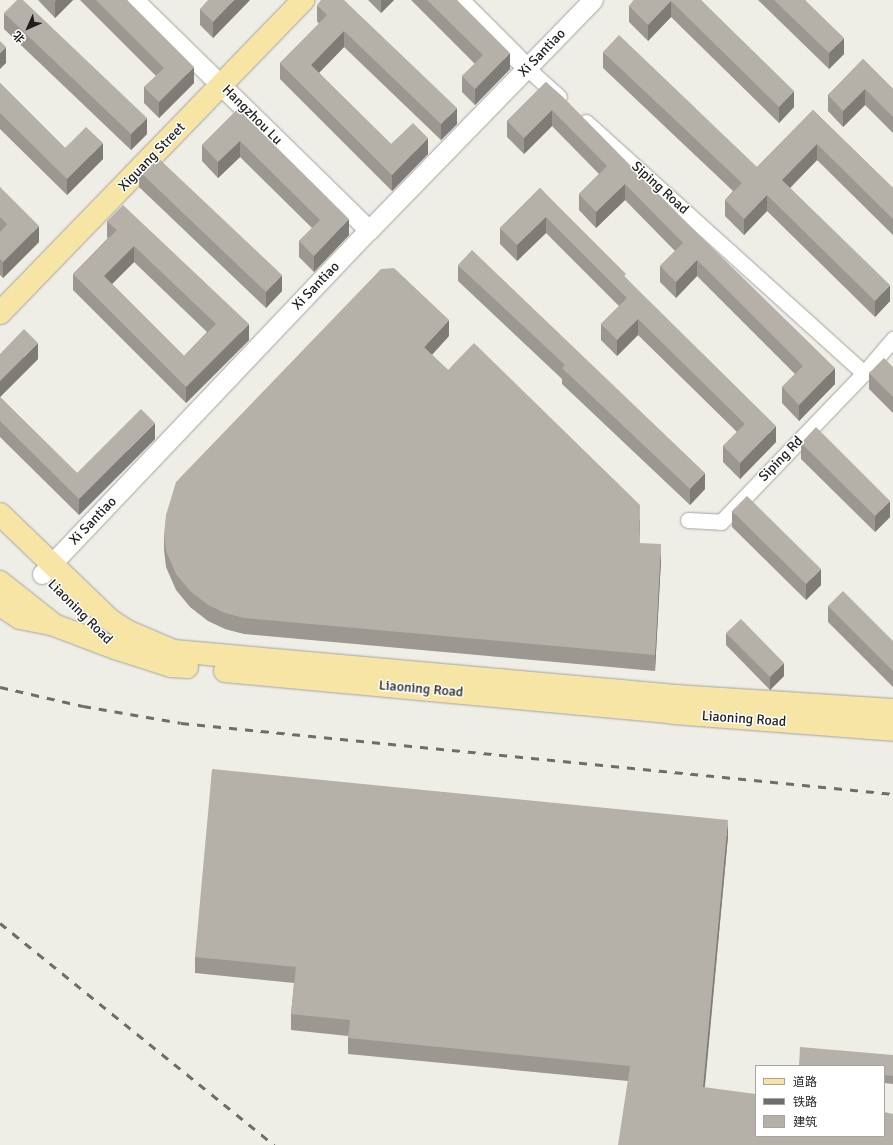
<!DOCTYPE html>
<meta charset="utf-8">
<style>
body{margin:0}
#map{position:relative;width:893px;height:1145px;overflow:hidden;background:#efeee6;font-family:Signika,"Noto Sans SC",sans-serif}
div>[style]{position:absolute}
.roads{filter:drop-shadow(0 0 1px #a3a3a3) drop-shadow(0 0 1px #a3a3a3)}
.minor>*{height:15px;margin:-7.5px;padding:0 7.5px;transform-origin:7.5px;border-radius:7.5px;background:#fff}
.tertiary>*{height:19px;margin:-9.5px;padding:0 9.5px;transform-origin:9.5px;border-radius:9.5px;background:#fff}
.primary>*{height:22px;margin:-11px;padding:0 11px;transform-origin:11px;border-radius:11px;background:#f6e5a4}
.rail>*{height:3px;margin-top:-1.5px;transform-origin:0;background:repeating-linear-gradient(90deg,#6d6d6d 0 8px,transparent 0 16px)}
.wall>*{inset:0;background:#9c9790}
.shaded-wall>*{inset:0;background:#7f7b76}
.building>*{inset:0;background:#b5b0a8}
span{translate:-50% -50%;white-space:nowrap;text-align:center;line-height:1.15;-webkit-text-stroke:3px #fff;paint-order:stroke}
.street-label{font-size:14px;color:#1f1f1f}
.legend{position:absolute;left:755px;top:1065px;width:130px;height:72px;box-sizing:border-box;background:#fff;border:1px solid #a5a5a5;margin:0;padding:5px 7px;list-style:none;font-size:12px;color:#1f1f1f}
.legend li{display:flex;align-items:center;gap:8px;height:20px}
.legend b{width:20px;border:1px solid #a5a5a5}
.north{position:absolute;left:8px;top:8px;width:40px;height:40px;-webkit-text-stroke:3px #fff;paint-order:stroke;rotate:225deg;font-size:11px;font-weight:700;line-height:16px;text-align:center;color:#1f1f1f}
.north::after{content:'';display:block;margin:auto;width:14px;height:18px;background:#1f1f1f;clip-path:polygon(50% 0,100% 100%,50% 72%,0 100%)}
</style>
<div id="map">
<div class="roads">
<div class="minor">
<i style="left:527px;top:68px;width:43px;rotate:42.2deg"></i>
<i style="left:586px;top:122px;width:375px;rotate:42.1deg"></i>
<i style="left:688px;top:520px;width:33px;rotate:3deg"></i>
<i style="left:721px;top:522px;width:207px;rotate:-46.2deg"></i>
<i style="left:864px;top:373px;width:45px;rotate:-49.5deg"></i>
</div>
<div class="tertiary">
<i style="left:134px;top:0;width:329px;rotate:44.4deg"></i>
<i style="left:459px;top:0;width:96px;rotate:45deg"></i>
<i style="left:42px;top:574px;width:475px;rotate:-46.5deg"></i>
<i style="left:369px;top:230px;width:321px;rotate:-45.8deg"></i>
</div>
<div class="primary">
<i style="left:0;top:313px;width:436px;rotate:-45.9deg"></i>
<i style="left:0;top:514px;width:153px;rotate:43.9deg"></i>
<i style="left:110px;top:620px;width:20px;rotate:33deg"></i>
<i style="left:127px;top:631px;width:51px;rotate:23.1deg"></i>
<i style="left:174px;top:651px;width:504px;rotate:5.12deg"></i>
<i style="left:676px;top:696px;width:217px;rotate:3.7deg"></i>
<i style="left:0;top:582px;width:69px;rotate:38.5deg"></i>
<i style="left:54px;top:625px;width:65px;rotate:20.7deg"></i>
<i style="left:115px;top:648px;width:59px;rotate:17.8deg"></i>
<i style="left:171px;top:666px;width:16px;rotate:4deg"></i>
<i style="left:0;top:605px;width:24px;rotate:33deg"></i>
<i style="left:20px;top:618px;width:31px;rotate:11deg"></i>
<i style="left:225px;top:671px;width:451px;rotate:5.3deg"></i>
<i style="left:674px;top:713px;width:220px;rotate:4.4deg"></i>
</div>
</div>
<div class="rail">
<i style="left:0;top:687px;width:85px;rotate:12.9deg"></i>
<i style="left:83px;top:706px;width:99px;rotate:9.8deg"></i>
<i style="left:181px;top:723px;width:716px;rotate:5.69deg"></i>
<i style="left:0;top:923px;width:353px;rotate:39deg"></i>
</div>
<div class="wall">
<i style="clip-path:polygon(38px 0,73px 0,55px 18px)"></i>
<i style="clip-path:polygon(80px 0,127px 0,194px 83px,159px 118px,144px 103px,144px 87px,156px 76px)"></i>
<i style="clip-path:polygon(250px 0,213px 38px,200px 25px,200px 9px)"></i>
<i style="clip-path:polygon(368px 0,394px 0,381px 13px)"></i>
<i style="clip-path:polygon(411px 0,457px 0,510px 69px,475px 105px,462px 92px,462px 76px,475px 64px)"></i>
<i style="clip-path:polygon(634px 0,701px 0,794px 107px,779px 123px,671px 17px,648px 41px,629px 22px,629px 6px)"></i>
<i style="clip-path:polygon(758px 0,805px 0,844px 54px,829px 69px)"></i>
<i style="clip-path:polygon(317px 5px,457px 124px,441px 140px,344px 47px,319px 73px,391px 144px,428px 154px,392px 191px,280px 79px,280px 63px,319px 24px,317px 21px)"></i>
<i style="clip-path:polygon(4px 13px,147px 134px,131px 150px,4px 29px)"></i>
<i style="clip-path:polygon(603px 52px,757px 167px,813px 110px,893px 188px,893px 235px,817px 160px,790px 188px,890px 301px,875px 317px,767px 211px,744px 235px,725px 216px,725px 200px,733px 191px,603px 68px)"></i>
<i style="clip-path:polygon(863px 59px,893px 89px,893px 133px,865px 105px,843px 127px,828px 111px,828px 95px)"></i>
<i style="clip-path:polygon(546px 82px,835px 384px,799px 421px,782px 403px,782px 387px,795px 374px,697px 276px,676px 298px,660px 282px,660px 266px,675px 251px,625px 200px,596px 228px,579px 210px,579px 194px,599px 174px,552px 126px,524px 154px,507px 137px,507px 121px)"></i>
<i style="clip-path:polygon(0 83px,65px 148px,103px 159px,67px 195px,0 129px)"></i>
<i style="clip-path:polygon(238px 109px,349px 235px,314px 272px,299px 257px,299px 241px,312px 228px,240px 157px,218px 178px,202px 161px,202px 145px)"></i>
<i style="clip-path:polygon(139px 171px,282px 291px,266px 308px,139px 187px)"></i>
<i style="clip-path:polygon(0 187px,39px 242px,3px 278px,0 275px)"></i>
<i style="clip-path:polygon(540px 188px,626px 278px,776px 442px,740px 479px,723px 462px,723px 446px,737px 432px,638px 335px,617px 356px,601px 340px,601px 324px,619px 306px,546px 233px,517px 261px,500px 244px,500px 228px)"></i>
<i style="clip-path:polygon(evenodd,107px 221px,249px 340px,186px 403px,73px 290px,73px 274px,108px 238px,107px 237px,107px 221px,134px 262px,207px 332px,184px 356px,112px 284px,134px 262px)"></i>
<i style="clip-path:polygon(458px 265px,705px 489px,690px 505px,562px 384px,562px 379px,458px 281px)"></i>
<i style="clip-path:polygon(449px 336px,432px 355px,448px 370px,640px 521px,639px 543px,661px 560px,655px 671px,244px 634px,225px 629px,208px 621px,190px 607px,176px 590px,166px 567px,164px 550px,164px 534px)"></i>
<i style="clip-path:polygon(0 354px,38px 359px,0 397px,77px 473px,155px 439px,79px 515px,0 437px)"></i>
<i style="clip-path:polygon(893px 367px,893px 413px,869px 389px,869px 373px)"></i>
<i style="clip-path:polygon(801px 443px,890px 517px,875px 532px,801px 459px)"></i>
<i style="clip-path:polygon(732px 511px,821px 585px,806px 600px,732px 527px)"></i>
<i style="clip-path:polygon(828px 606px,893px 641px,893px 687px,828px 622px)"></i>
<i style="clip-path:polygon(726px 633px,784px 676px,770px 690px,726px 645px)"></i>
<i style="clip-path:polygon(728px 836px,705px 1087px,628px 1081px,348px 1054px,348px 1036px,291px 1030px,291px 1014px,294px 983px,195px 973px,195px 957px)"></i>
<i style="clip-path:polygon(893px 1055px,893px 1084px,884px 1083px,884px 1066px)"></i>
</div>
<div class="shaded-wall">
<i style="clip-path:polygon(57px 0,73px 0,55px 18px,55px 2px)"></i>
<i style="clip-path:polygon(234px 0,250px 0,213px 38px,213px 22px)"></i>
<i style="clip-path:polygon(381px 0,394px 0,381px 13px)"></i>
<i style="clip-path:polygon(671px 1px,671px 17px,648px 41px,648px 25px)"></i>
<i style="clip-path:polygon(344px 31px,344px 47px,311px 81px,311px 65px)"></i>
<i style="clip-path:polygon(844px 38px,844px 54px,829px 69px,829px 53px)"></i>
<i style="clip-path:polygon(6px 47px,6px 63px,0 69px,0 53px)"></i>
<i style="clip-path:polygon(510px 53px,510px 69px,475px 105px,475px 89px)"></i>
<i style="clip-path:polygon(194px 67px,194px 83px,159px 118px,159px 102px)"></i>
<i style="clip-path:polygon(865px 89px,865px 105px,843px 127px,843px 111px)"></i>
<i style="clip-path:polygon(794px 91px,794px 107px,779px 123px,779px 107px)"></i>
<i style="clip-path:polygon(457px 108px,457px 124px,441px 140px,441px 124px)"></i>
<i style="clip-path:polygon(552px 110px,552px 126px,524px 154px,524px 138px)"></i>
<i style="clip-path:polygon(147px 118px,147px 134px,131px 150px,131px 134px)"></i>
<i style="clip-path:polygon(428px 138px,428px 154px,392px 191px,392px 175px)"></i>
<i style="clip-path:polygon(240px 141px,240px 157px,218px 178px,218px 162px)"></i>
<i style="clip-path:polygon(103px 143px,103px 159px,67px 195px,67px 179px)"></i>
<i style="clip-path:polygon(817px 144px,817px 160px,782px 196px,782px 180px)"></i>
<i style="clip-path:polygon(625px 184px,625px 200px,596px 228px,596px 212px)"></i>
<i style="clip-path:polygon(767px 195px,767px 211px,744px 235px,744px 219px)"></i>
<i style="clip-path:polygon(546px 217px,546px 233px,517px 261px,517px 245px)"></i>
<i style="clip-path:polygon(349px 219px,349px 235px,314px 272px,314px 256px)"></i>
<i style="clip-path:polygon(39px 226px,39px 242px,3px 278px,3px 262px)"></i>
<i style="clip-path:polygon(134px 246px,134px 262px,104px 292px,104px 276px)"></i>
<i style="clip-path:polygon(697px 260px,697px 276px,676px 298px,676px 282px)"></i>
<i style="clip-path:polygon(282px 275px,282px 291px,266px 308px,266px 292px)"></i>
<i style="clip-path:polygon(890px 285px,890px 301px,875px 317px,875px 301px)"></i>
<i style="clip-path:polygon(638px 319px,638px 335px,617px 356px,617px 340px)"></i>
<i style="clip-path:polygon(449px 320px,449px 336px,424px 363px,424px 347px)"></i>
<i style="clip-path:polygon(249px 324px,249px 340px,186px 403px,186px 387px)"></i>
<i style="clip-path:polygon(38px 343px,38px 359px,0 397px,0 381px)"></i>
<i style="clip-path:polygon(835px 368px,835px 384px,799px 421px,799px 405px)"></i>
<i style="clip-path:polygon(155px 423px,155px 439px,79px 515px,79px 499px)"></i>
<i style="clip-path:polygon(776px 426px,776px 442px,740px 479px,740px 463px)"></i>
<i style="clip-path:polygon(705px 473px,705px 489px,690px 505px,690px 489px)"></i>
<i style="clip-path:polygon(890px 501px,890px 517px,875px 532px,875px 516px)"></i>
<i style="clip-path:polygon(640px 505px,640px 521px,639px 559px,639px 543px)"></i>
<i style="clip-path:polygon(661px 544px,661px 560px,655px 671px,655px 655px)"></i>
<i style="clip-path:polygon(821px 569px,821px 585px,806px 600px,806px 584px)"></i>
<i style="clip-path:polygon(784px 663px,784px 676px,770px 690px,770px 677px)"></i>
<i style="clip-path:polygon(728px 820px,728px 836px,703px 1103px,703px 1087px)"></i>
</div>
<div class="building">
<i style="clip-path:polygon(17px 0,23px 0,147px 118px,131px 134px,4px 13px)"></i>
<i style="clip-path:polygon(96px 0,127px 0,194px 67px,159px 102px,144px 87px,164px 68px)"></i>
<i style="clip-path:polygon(208px 0,234px 0,213px 22px,200px 9px)"></i>
<i style="clip-path:polygon(321px 0,344px 0,457px 108px,441px 124px,344px 31px,311px 65px,391px 144px,413px 123px,428px 138px,392px 175px,280px 63px,327px 15px,317px 5px)"></i>
<i style="clip-path:polygon(427px 0,457px 0,510px 53px,475px 89px,462px 76px,483px 55px)"></i>
<i style="clip-path:polygon(634px 0,701px 0,794px 91px,779px 107px,671px 1px,648px 25px,629px 6px)"></i>
<i style="clip-path:polygon(774px 0,805px 0,844px 38px,829px 53px)"></i>
<i style="clip-path:polygon(619px 35px,757px 167px,813px 110px,893px 188px,893px 219px,817px 144px,782px 180px,890px 285px,875px 301px,767px 195px,744px 219px,725px 200px,742px 183px,603px 52px)"></i>
<i style="clip-path:polygon(0 41px,6px 47px,0 53px)"></i>
<i style="clip-path:polygon(863px 59px,893px 89px,893px 117px,865px 89px,843px 111px,828px 95px)"></i>
<i style="clip-path:polygon(546px 82px,562px 96px,695px 231px,835px 368px,799px 405px,782px 387px,803px 366px,697px 260px,676px 282px,660px 266px,683px 243px,625px 184px,596px 212px,579px 194px,607px 166px,552px 110px,524px 138px,507px 121px)"></i>
<i style="clip-path:polygon(0 83px,65px 148px,86px 127px,103px 143px,67px 179px,0 113px)"></i>
<i style="clip-path:polygon(238px 109px,349px 219px,314px 256px,299px 241px,320px 220px,240px 141px,218px 162px,202px 145px)"></i>
<i style="clip-path:polygon(155px 155px,282px 275px,266px 292px,139px 171px)"></i>
<i style="clip-path:polygon(0 187px,39px 226px,3px 262px,0 259px,0 232px,7px 224px,0 217px)"></i>
<i style="clip-path:polygon(540px 188px,626px 274px,624px 276px,776px 426px,740px 463px,723px 446px,745px 424px,638px 319px,617px 340px,601px 324px,627px 298px,546px 217px,517px 245px,500px 228px)"></i>
<i style="clip-path:polygon(evenodd,123px 205px,249px 324px,186px 387px,73px 274px,117px 230px,107px 221px,123px 205px,134px 246px,216px 324px,184px 356px,104px 276px,134px 246px)"></i>
<i style="clip-path:polygon(472px 250px,705px 473px,690px 489px,562px 368px,565px 365px,458px 265px)"></i>
<i style="clip-path:polygon(394px 268px,449px 320px,424px 347px,448px 370px,474px 343px,640px 505px,639px 543px,661px 544px,655px 655px,244px 618px,225px 613px,208px 605px,190px 591px,176px 574px,166px 551px,164px 534px,166px 515px,176px 482px,381px 269px)"></i>
<i style="clip-path:polygon(24px 329px,38px 343px,0 381px,0 354px)"></i>
<i style="clip-path:polygon(884px 358px,893px 367px,893px 397px,869px 373px)"></i>
<i style="clip-path:polygon(0 397px,77px 473px,141px 409px,155px 423px,79px 499px,0 421px)"></i>
<i style="clip-path:polygon(816px 427px,890px 501px,875px 516px,801px 443px)"></i>
<i style="clip-path:polygon(747px 496px,821px 569px,806px 584px,732px 511px)"></i>
<i style="clip-path:polygon(843px 591px,893px 641px,893px 671px,828px 606px)"></i>
<i style="clip-path:polygon(741px 619px,784px 663px,770px 677px,726px 633px)"></i>
<i style="clip-path:polygon(212px 769px,728px 820px,703px 1087px,756px 1094px,756px 1136px,884px 1136px,884px 1112px,893px 1114px,893px 1145px,618px 1145px,630px 1066px,348px 1038px,350px 1020px,291px 1014px,296px 967px,195px 957px)"></i>
<i style="clip-path:polygon(800px 1047px,893px 1055px,893px 1076px,884px 1075px,884px 1066px,799px 1066px)"></i>
</div>
<div class="street-label">
<span style="left:542px;top:53px;rotate:-46deg">Xi Santiao</span>
<span style="left:252px;top:115px;rotate:45deg">Hangzhou Lu</span>
<span style="left:152px;top:157px;rotate:-46deg">Xiguang Street</span>
<span style="left:660px;top:188px;rotate:42deg">Siping Road</span>
<span style="left:316px;top:286px;rotate:-46deg">Xi Santiao</span>
<span style="left:781px;top:459px;rotate:-46deg">Siping Rd</span>
<span style="left:93px;top:521px;rotate:-46deg">Xi Santiao</span>
<span style="left:80px;top:612px;rotate:45deg">Liaoning Road</span>
<span style="left:421px;top:689px;rotate:5deg">Liaoning Road</span>
<span style="left:744px;top:719px;rotate:4deg">Liaoning Road</span>
</div>
<ul class="legend">
<li><b style="height:5px;background:#f6e5a4"></b>道路</li>
<li><b style="height:5px;background:#6d6d6d"></b>铁路</li>
<li><b style="height:11px;background:#b5b0a8"></b>建筑</li>
</ul>
<div class="north">北</div>
</div>
